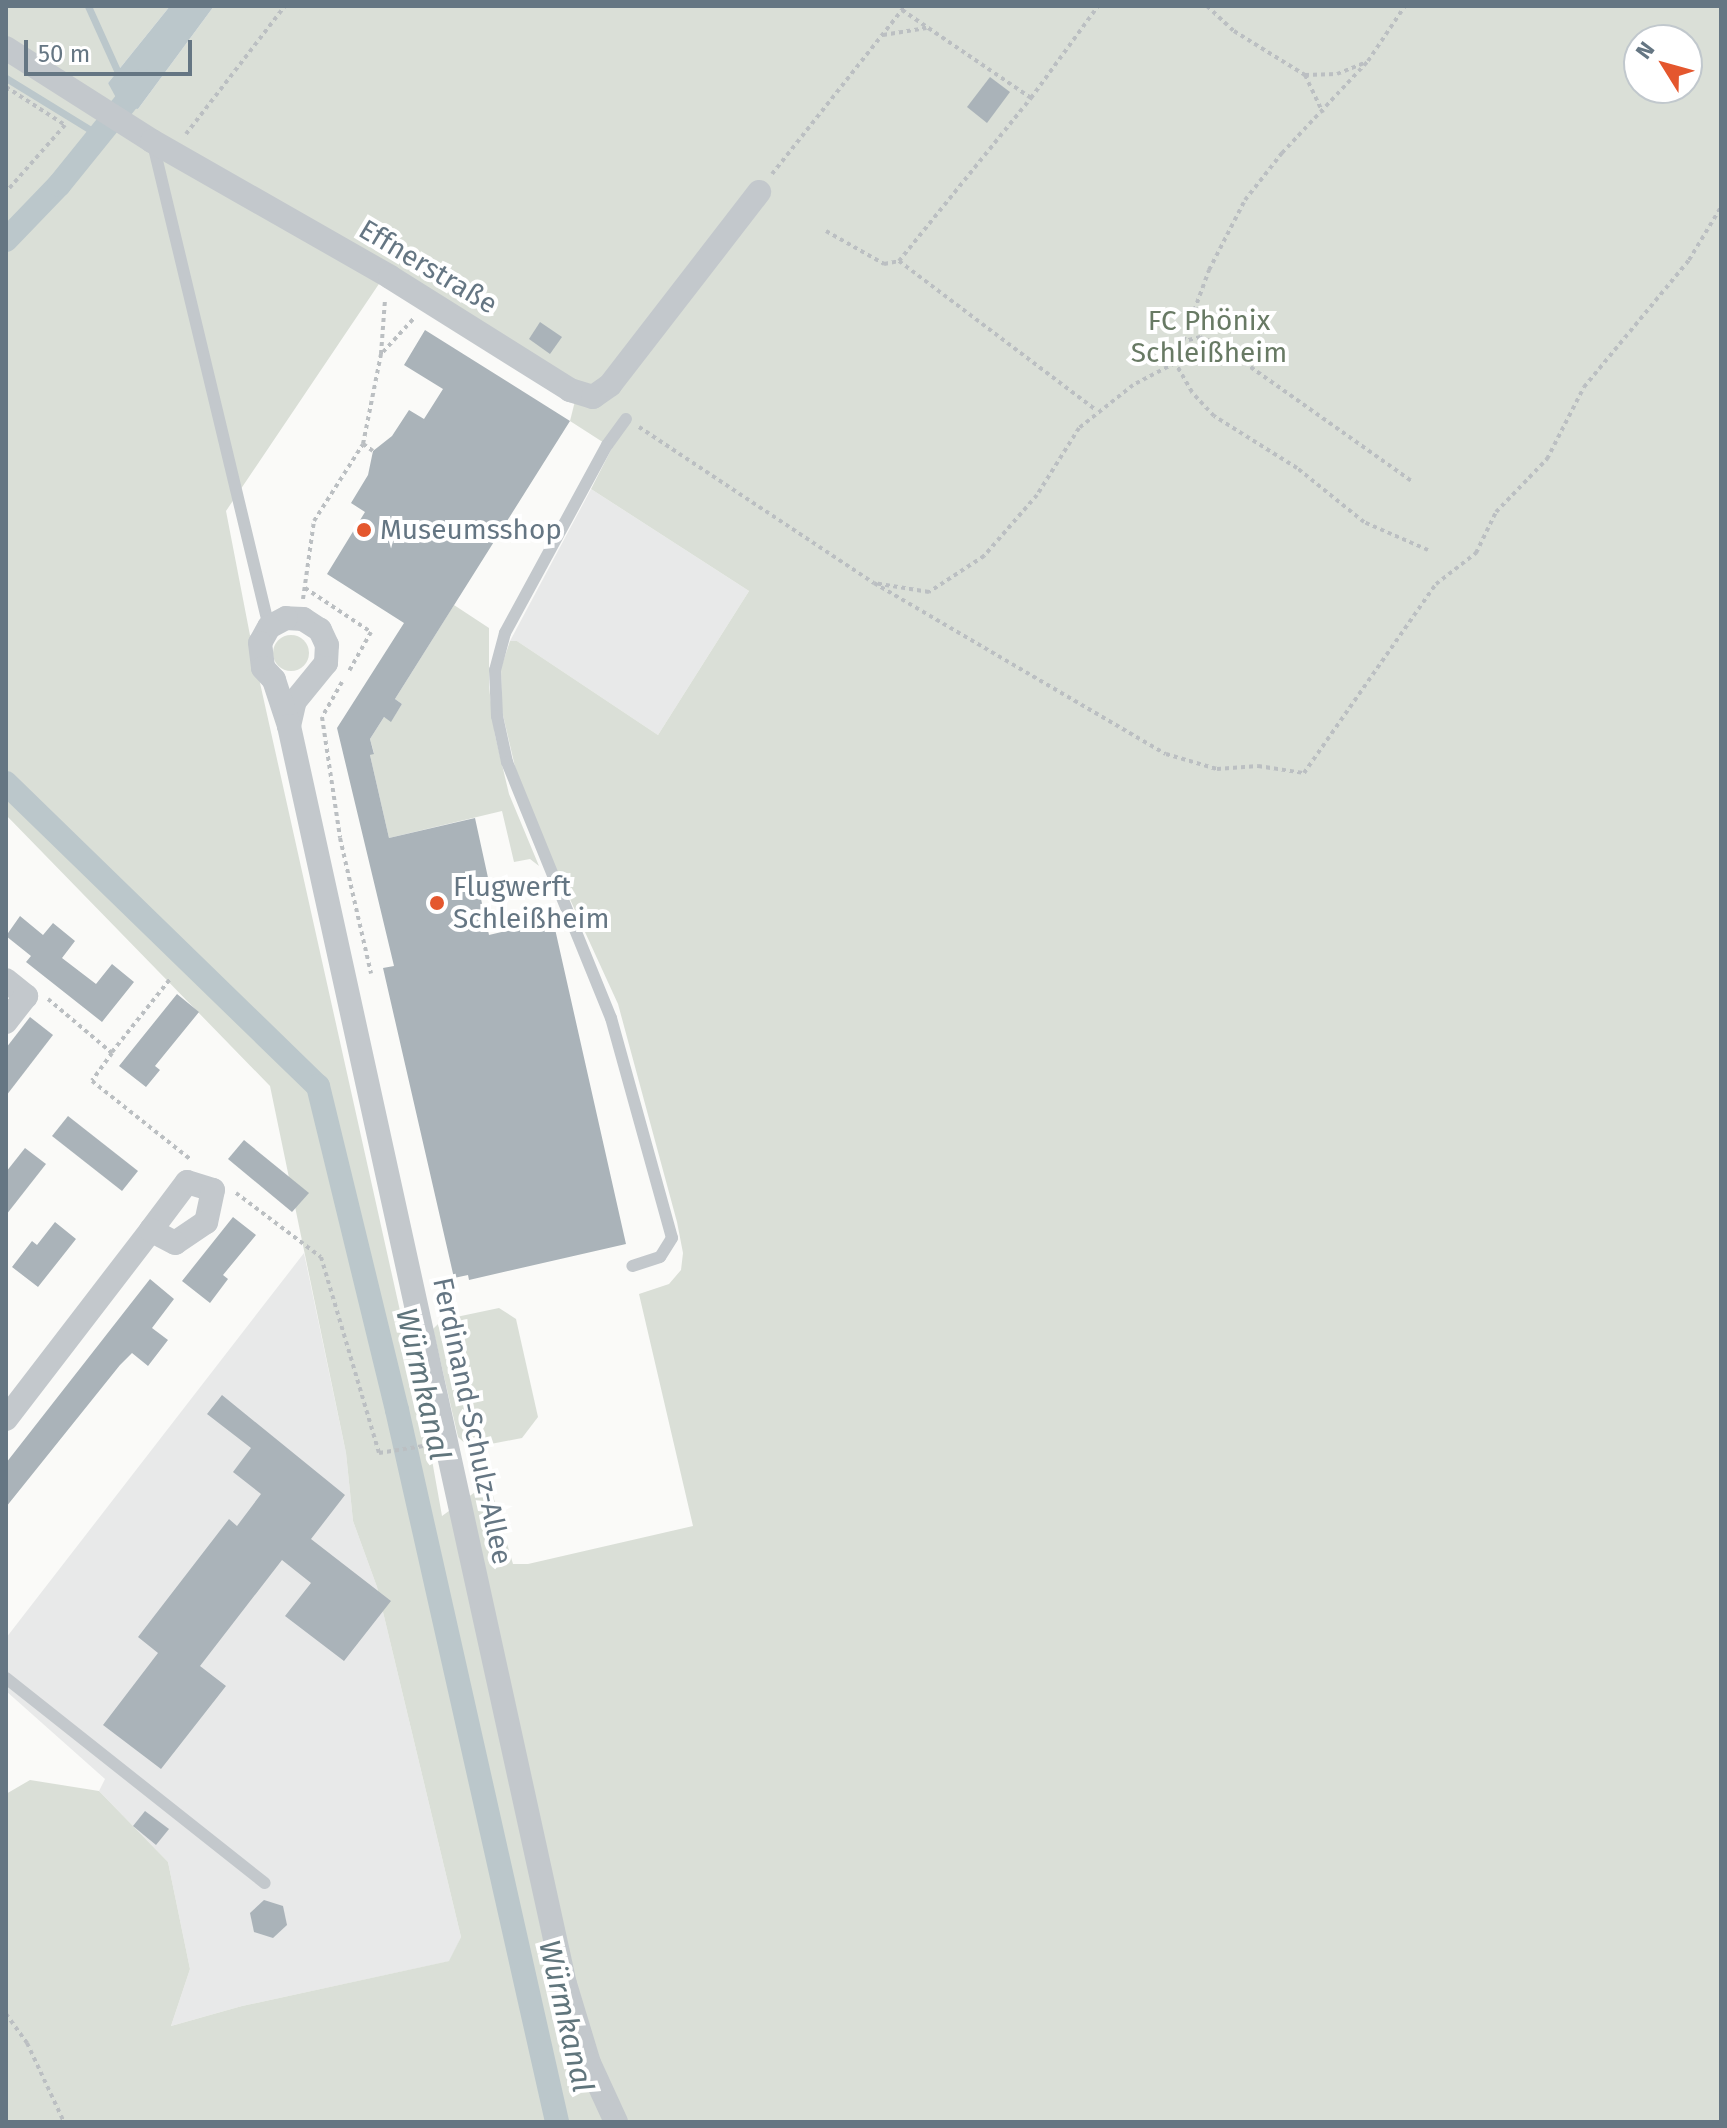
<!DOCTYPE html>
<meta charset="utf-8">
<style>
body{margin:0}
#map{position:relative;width:1727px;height:2128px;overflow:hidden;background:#fafaf8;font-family:"Fira Sans",sans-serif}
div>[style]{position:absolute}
.built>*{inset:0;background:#e8e9e9}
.green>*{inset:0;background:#dadfd7}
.round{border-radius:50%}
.water>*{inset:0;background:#bbc7cb}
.stream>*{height:7px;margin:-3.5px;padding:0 3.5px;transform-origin:3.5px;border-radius:3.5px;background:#bbc7cb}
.canal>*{height:24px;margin:-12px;padding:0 12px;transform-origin:12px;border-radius:12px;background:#bbc7cb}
.building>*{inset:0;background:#aab3b9}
.path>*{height:4px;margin-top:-2px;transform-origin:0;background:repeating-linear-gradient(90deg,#bbbfc2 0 4px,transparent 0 8px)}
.service>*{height:12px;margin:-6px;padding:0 6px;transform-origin:6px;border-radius:6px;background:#c3c8cc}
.minor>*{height:24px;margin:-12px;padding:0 12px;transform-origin:12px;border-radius:12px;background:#c3c8cc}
.dots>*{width:22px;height:22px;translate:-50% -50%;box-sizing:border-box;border:4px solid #fff;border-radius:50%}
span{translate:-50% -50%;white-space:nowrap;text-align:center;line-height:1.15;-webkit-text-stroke:8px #fff;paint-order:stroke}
.street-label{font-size:28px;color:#657683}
.park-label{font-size:28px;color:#687a64}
.poi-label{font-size:28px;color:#657683}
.left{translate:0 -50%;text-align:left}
.water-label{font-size:30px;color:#60757c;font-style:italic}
.frame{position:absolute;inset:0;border:8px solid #657683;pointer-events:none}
.north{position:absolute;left:1623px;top:24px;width:80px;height:80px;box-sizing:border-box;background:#fff;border:2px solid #c1c8cd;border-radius:50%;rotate:307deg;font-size:22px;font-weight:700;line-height:32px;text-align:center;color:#657683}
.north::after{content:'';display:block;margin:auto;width:28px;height:36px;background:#e4572e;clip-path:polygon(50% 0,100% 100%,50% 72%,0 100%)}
.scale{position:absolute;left:24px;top:40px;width:168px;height:36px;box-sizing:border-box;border:4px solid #657683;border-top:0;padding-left:10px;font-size:24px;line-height:28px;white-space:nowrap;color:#657683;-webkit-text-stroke:6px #fff;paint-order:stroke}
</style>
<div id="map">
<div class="built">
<i style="clip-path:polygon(591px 489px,749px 591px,658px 735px,517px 641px,510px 641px)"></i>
<i style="clip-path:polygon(304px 1253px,346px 1453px,353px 1521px,377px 1587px,461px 1937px,450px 1961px,242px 2006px,171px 2026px,190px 1969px,168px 1862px,99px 1791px,105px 1779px,6px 1691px,6px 1638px)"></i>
</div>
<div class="green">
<i style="clip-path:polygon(evenodd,6px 6px,170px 6px,108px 83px,138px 109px,214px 6px,1721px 6px,1721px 2122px,6px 2122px,6px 1794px,30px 1780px,99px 1791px,168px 1862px,190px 1969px,171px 2026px,242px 2006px,449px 1961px,461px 1937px,377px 1587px,353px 1521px,346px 1453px,270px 1086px,6px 815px,6px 6px,1639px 40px,1687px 40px,1687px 88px,1639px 88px,1639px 40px,6px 6px,389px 269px,579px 385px,570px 421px,612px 448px,591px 489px,749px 591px,658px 735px,517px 641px,510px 641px,501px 668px,502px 711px,516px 771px,546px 847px,618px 1004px,677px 1222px,683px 1253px,681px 1270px,669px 1284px,639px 1294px,693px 1526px,528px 1564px,513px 1564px,489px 1482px,442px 1516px,427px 1432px,254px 656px,226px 511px,389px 269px)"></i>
<i style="clip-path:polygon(454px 605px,489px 628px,489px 687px,495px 735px,509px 794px,539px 866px,530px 859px,514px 862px,502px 811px,389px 838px,370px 755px,374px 753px,370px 739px,384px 717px,391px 721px,402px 704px,395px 699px)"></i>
<i class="round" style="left:273px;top:635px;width:36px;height:36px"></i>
<i style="clip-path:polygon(499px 1308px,516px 1319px,538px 1417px,522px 1438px,470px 1448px,458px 1437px,433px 1329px,442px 1320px)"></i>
</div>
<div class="water">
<i style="clip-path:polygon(170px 6px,214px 6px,138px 109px,120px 105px,108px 83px)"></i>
</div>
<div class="stream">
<i style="left:88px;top:6px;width:78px;rotate:65.7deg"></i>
<i style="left:6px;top:78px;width:107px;rotate:31.6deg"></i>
</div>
<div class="canal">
<i style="left:6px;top:240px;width:76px;rotate:-46.1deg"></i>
<i style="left:59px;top:185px;width:134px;rotate:-51.1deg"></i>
<i style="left:6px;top:783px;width:435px;rotate:44.2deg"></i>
<i style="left:318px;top:1086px;width:333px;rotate:76.3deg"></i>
<i style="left:397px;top:1410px;width:730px;rotate:77.33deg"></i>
</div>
<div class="building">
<i style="clip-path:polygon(990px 77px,1010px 92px,987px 123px,967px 107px)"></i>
<i style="clip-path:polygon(540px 322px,562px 337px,550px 354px,529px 339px)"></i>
<i style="clip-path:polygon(425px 330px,570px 421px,395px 699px,402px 704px,391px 722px,384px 717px,370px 739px,374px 754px,370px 755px,389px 838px,475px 818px,492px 896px,481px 899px,489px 935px,553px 920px,626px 1244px,469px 1280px,468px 1275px,454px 1278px,383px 968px,394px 966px,337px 728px,404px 623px,327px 574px,365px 512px,351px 503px,368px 475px,373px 451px,392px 436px,409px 410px,424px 419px,443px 389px,404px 365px)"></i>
<i style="clip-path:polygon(20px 916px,43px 935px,53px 923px,75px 941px,62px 958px,96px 984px,112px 964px,134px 982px,102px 1022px,26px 962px,31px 956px,6px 936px)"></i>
<i style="clip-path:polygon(177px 994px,199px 1012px,155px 1066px,160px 1070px,146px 1087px,119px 1066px)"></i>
<i style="clip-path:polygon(30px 1017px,53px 1035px,6px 1096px,6px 1048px)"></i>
<i style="clip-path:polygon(68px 1116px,138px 1171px,122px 1191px,52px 1136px)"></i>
<i style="clip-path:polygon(244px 1140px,309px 1193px,292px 1212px,228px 1159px)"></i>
<i style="clip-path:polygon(25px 1148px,46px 1164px,6px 1215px,6px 1172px)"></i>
<i style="clip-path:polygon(233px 1217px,256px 1235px,223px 1275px,228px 1279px,210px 1303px,182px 1281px)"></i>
<i style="clip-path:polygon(55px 1222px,76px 1239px,38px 1287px,12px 1267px,32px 1241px,37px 1245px)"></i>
<i style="clip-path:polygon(150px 1279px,174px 1299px,152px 1328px,168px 1340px,148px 1366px,132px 1353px,120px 1365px,6px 1507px,6px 1463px)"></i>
<i style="clip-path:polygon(222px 1395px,345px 1495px,311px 1539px,391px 1601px,344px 1661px,285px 1616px,311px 1583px,282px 1560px,200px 1666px,226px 1686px,161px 1769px,103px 1725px,158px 1653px,138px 1637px,229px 1519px,237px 1526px,261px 1494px,233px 1472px,251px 1448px,207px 1414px)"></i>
<i style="clip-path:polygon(145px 1811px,169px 1829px,156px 1845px,133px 1826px)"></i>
<i style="clip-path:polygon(264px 1900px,283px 1906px,287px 1925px,273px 1938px,254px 1932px,250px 1913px)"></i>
</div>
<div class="path">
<i style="left:1207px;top:6px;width:37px;rotate:43deg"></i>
<i style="left:1234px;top:31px;width:84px;rotate:31.8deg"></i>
<i style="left:1305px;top:75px;width:32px;rotate:-2deg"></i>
<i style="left:1337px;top:74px;width:31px;rotate:-22deg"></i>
<i style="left:902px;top:10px;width:156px;rotate:34.3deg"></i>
<i style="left:883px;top:35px;width:44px;rotate:-9.2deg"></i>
<i style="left:1305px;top:75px;width:42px;rotate:64.7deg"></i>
<i style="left:6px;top:87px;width:70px;rotate:32.8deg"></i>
<i style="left:65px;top:125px;width:89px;rotate:131.4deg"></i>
<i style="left:186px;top:134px;width:162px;rotate:-52.3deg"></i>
<i style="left:772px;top:174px;width:214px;rotate:-51.6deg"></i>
<i style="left:826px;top:231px;width:67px;rotate:29.6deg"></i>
<i style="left:884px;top:264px;width:15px;rotate:-11deg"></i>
<i style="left:899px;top:261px;width:210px;rotate:-51deg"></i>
<i style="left:1031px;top:98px;width:114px;rotate:-53.9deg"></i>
<i style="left:899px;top:261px;width:248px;rotate:37.1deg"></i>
<i style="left:1181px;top:342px;width:20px;rotate:-15deg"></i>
<i style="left:1200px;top:337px;width:19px;rotate:21deg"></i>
<i style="left:1218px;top:344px;width:239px;rotate:35.3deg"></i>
<i style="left:383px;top:352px;width:47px;rotate:-47.6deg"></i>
<i style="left:1175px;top:363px;width:99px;rotate:-69.9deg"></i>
<i style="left:1209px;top:270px;width:79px;rotate:-62.8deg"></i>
<i style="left:1245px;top:200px;width:60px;rotate:-51.8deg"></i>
<i style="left:1282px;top:153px;width:126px;rotate:-46.9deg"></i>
<i style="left:1368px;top:61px;width:66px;rotate:-56.1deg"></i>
<i style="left:639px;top:427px;width:282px;rotate:33.6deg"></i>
<i style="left:363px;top:444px;width:92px;rotate:-78.7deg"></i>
<i style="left:381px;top:354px;width:55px;rotate:-85.8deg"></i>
<i style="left:1428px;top:550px;width:70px;rotate:-156.4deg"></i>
<i style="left:1364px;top:522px;width:86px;rotate:-141.1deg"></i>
<i style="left:1297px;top:468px;width:98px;rotate:-147.9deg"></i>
<i style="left:1214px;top:416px;width:33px;rotate:-133deg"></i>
<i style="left:1192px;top:392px;width:34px;rotate:-120deg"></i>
<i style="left:1175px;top:363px;width:47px;rotate:152.4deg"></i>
<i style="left:1133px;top:385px;width:69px;rotate:141.5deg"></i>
<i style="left:1079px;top:428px;width:79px;rotate:122.1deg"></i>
<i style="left:1037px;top:495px;width:81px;rotate:131deg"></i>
<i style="left:984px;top:556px;width:66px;rotate:146.8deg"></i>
<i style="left:929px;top:592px;width:56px;rotate:-170.7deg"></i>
<i style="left:874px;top:583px;width:338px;rotate:30.4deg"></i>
<i style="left:1166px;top:754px;width:53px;rotate:16.4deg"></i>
<i style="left:1217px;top:769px;width:41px;rotate:-4.2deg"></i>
<i style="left:1258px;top:766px;width:47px;rotate:8.7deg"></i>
<i style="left:1304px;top:773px;width:231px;rotate:-55.1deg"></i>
<i style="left:1436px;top:584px;width:51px;rotate:-37.8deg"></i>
<i style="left:1476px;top:553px;width:46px;rotate:-64deg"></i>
<i style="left:1496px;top:512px;width:74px;rotate:-46.1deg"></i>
<i style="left:1547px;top:459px;width:81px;rotate:-62.8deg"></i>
<i style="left:1584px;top:387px;width:165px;rotate:-50.4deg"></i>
<i style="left:1689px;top:260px;width:62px;rotate:-58.9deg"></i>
<i style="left:305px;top:588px;width:79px;rotate:33.7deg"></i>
<i style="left:371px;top:632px;width:45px;rotate:119.4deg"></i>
<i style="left:303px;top:599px;width:79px;rotate:-82deg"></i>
<i style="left:314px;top:521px;width:91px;rotate:-57.5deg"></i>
<i style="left:363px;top:444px;width:12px;rotate:35deg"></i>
<i style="left:342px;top:682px;width:40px;rotate:119.7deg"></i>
<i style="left:322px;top:717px;width:122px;rotate:81.5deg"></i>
<i style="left:340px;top:838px;width:139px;rotate:77.1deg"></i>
<i style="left:48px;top:999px;width:84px;rotate:40.2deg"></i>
<i style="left:112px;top:1053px;width:34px;rotate:126deg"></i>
<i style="left:92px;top:1081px;width:125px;rotate:38.5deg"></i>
<i style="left:112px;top:1052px;width:93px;rotate:-51.5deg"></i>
<i style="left:236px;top:1193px;width:106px;rotate:37deg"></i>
<i style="left:321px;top:1257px;width:204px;rotate:73.5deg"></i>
<i style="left:379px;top:1453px;width:45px;rotate:-9deg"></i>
<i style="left:6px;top:2014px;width:36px;rotate:54deg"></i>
<i style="left:27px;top:2043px;width:87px;rotate:64.9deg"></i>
</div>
<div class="service">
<i style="left:153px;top:144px;width:497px;rotate:76.5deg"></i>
<i style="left:626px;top:419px;width:32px;rotate:126deg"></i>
<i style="left:607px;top:445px;width:214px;rotate:118.5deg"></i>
<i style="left:505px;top:633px;width:38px;rotate:105deg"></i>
<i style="left:495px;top:670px;width:46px;rotate:87.5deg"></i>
<i style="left:497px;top:716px;width:47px;rotate:77.7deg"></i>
<i style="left:507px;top:762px;width:276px;rotate:67.9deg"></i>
<i style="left:611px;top:1018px;width:228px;rotate:74.5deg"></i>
<i style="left:672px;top:1238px;width:22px;rotate:122deg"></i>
<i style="left:660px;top:1257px;width:29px;rotate:162deg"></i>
<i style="left:6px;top:1678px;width:330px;rotate:38.4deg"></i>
</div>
<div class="minor">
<i style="left:6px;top:48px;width:173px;rotate:32.5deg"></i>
<i style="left:152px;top:141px;width:274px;rotate:29.7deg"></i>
<i style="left:390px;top:277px;width:213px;rotate:32.1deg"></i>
<i style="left:570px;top:390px;width:24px;rotate:17deg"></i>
<i style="left:593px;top:397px;width:21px;rotate:-35deg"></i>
<i style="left:610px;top:385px;width:244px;rotate:-52.3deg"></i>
<i style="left:289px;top:726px;width:26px;rotate:-77deg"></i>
<i style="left:295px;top:701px;width:49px;rotate:-50.8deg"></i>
<i style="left:326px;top:663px;width:18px;rotate:-87deg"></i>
<i style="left:327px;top:645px;width:17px;rotate:-115deg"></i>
<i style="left:320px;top:630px;width:20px;rotate:-147deg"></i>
<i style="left:303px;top:619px;width:17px;rotate:-177deg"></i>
<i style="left:286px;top:618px;width:19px;rotate:152deg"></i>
<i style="left:269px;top:627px;width:18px;rotate:119deg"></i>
<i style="left:260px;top:643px;width:25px;rotate:83deg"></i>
<i style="left:263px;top:668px;width:16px;rotate:47deg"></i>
<i style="left:274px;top:680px;width:48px;rotate:71.9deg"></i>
<i style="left:289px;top:726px;width:1288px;rotate:77.63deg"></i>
<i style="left:565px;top:1984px;width:83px;rotate:73.1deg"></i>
<i style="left:589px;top:2063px;width:65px;rotate:65.4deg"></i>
<i style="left:6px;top:980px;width:26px;rotate:39deg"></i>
<i style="left:26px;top:996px;width:33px;rotate:128deg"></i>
<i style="left:6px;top:1419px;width:238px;rotate:-52.5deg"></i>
<i style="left:151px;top:1230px;width:60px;rotate:-53.1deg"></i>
<i style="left:187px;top:1182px;width:27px;rotate:17deg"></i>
<i style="left:213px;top:1190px;width:33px;rotate:102deg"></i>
<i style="left:206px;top:1222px;width:37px;rotate:146deg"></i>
<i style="left:175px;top:1243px;width:27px;rotate:-152deg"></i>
</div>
<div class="dots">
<i style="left:364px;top:530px;background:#e4572e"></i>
<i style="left:437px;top:903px;background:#e4572e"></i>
</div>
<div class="street-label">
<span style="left:428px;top:267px;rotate:31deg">Effnerstraße</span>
<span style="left:472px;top:1421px;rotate:78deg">Ferdinand-Schulz-Allee</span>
</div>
<div class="park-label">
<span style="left:1209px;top:337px">FC Phönix<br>Schleißheim</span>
</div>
<div class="poi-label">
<span class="left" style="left:380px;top:530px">Museumsshop</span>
<span class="left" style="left:453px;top:903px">Flugwerft<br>Schleißheim</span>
</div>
<div class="water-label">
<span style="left:423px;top:1384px;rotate:77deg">Würmkanal</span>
<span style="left:566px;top:2016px;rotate:77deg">Würmkanal</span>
</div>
<div class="frame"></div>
<div class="north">N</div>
<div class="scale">50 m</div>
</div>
